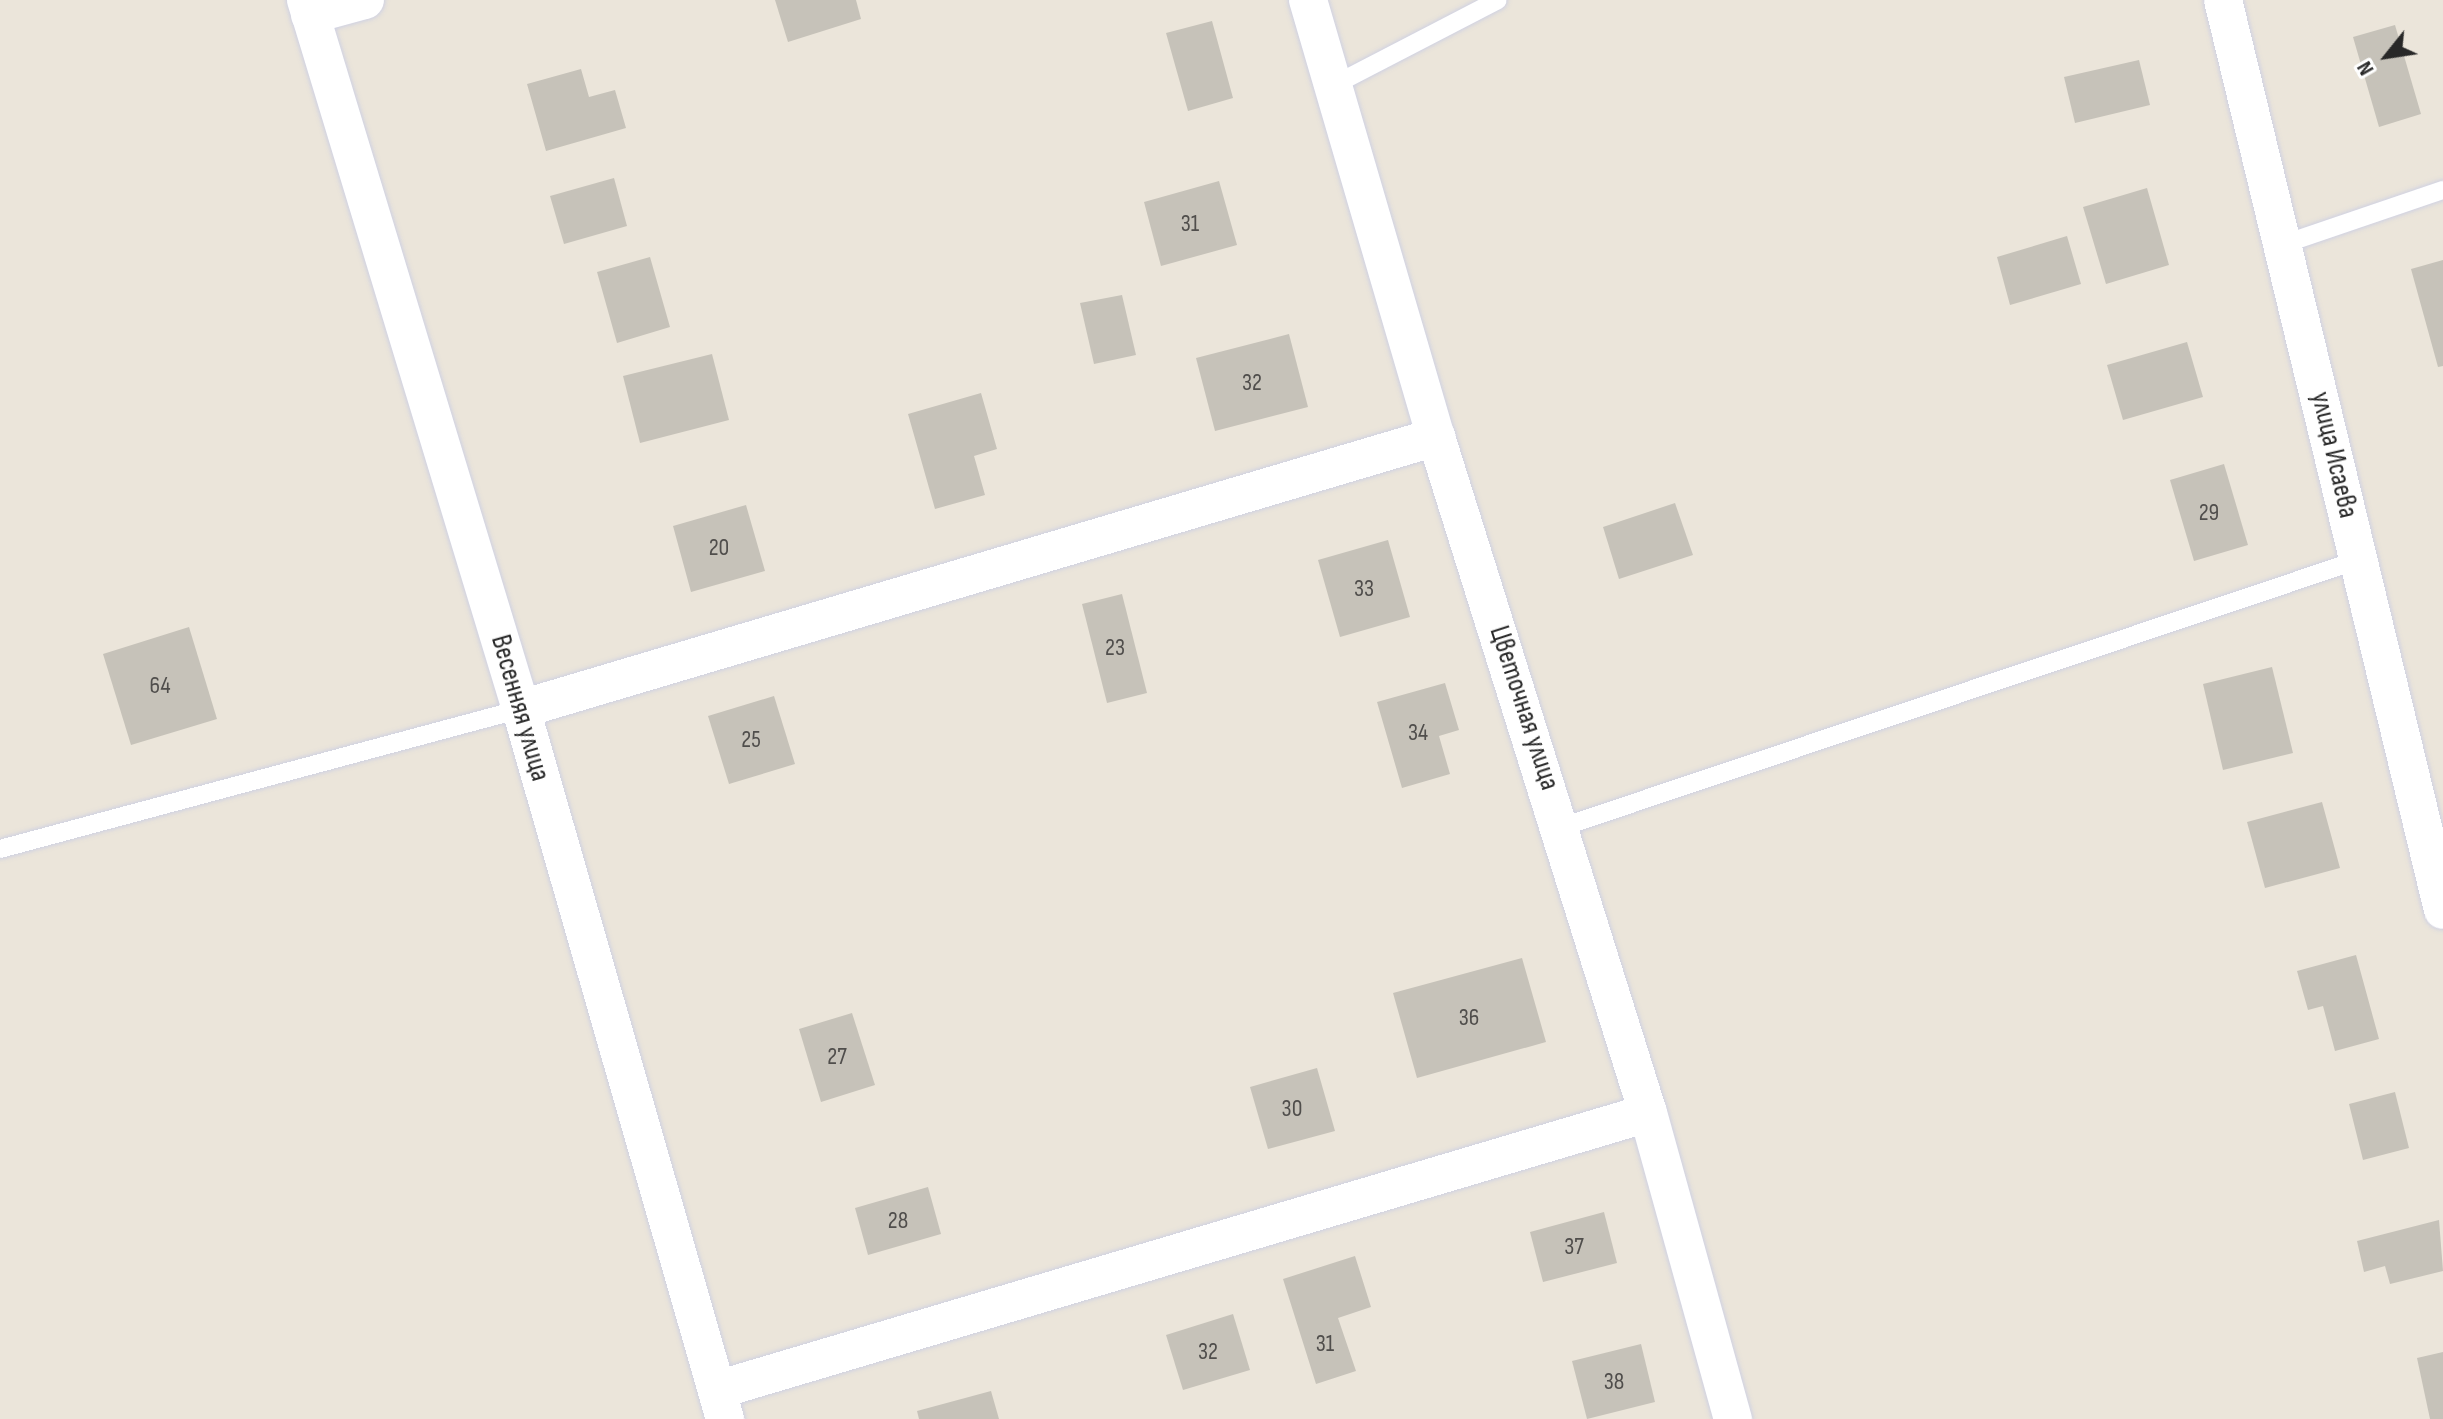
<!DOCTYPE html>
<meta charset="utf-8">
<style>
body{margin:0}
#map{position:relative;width:2443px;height:1419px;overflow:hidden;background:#ebe5da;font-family:"Sofia Sans Condensed",sans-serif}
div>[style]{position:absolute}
.building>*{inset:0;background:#c6c2b9}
.roads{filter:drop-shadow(0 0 2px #cfd1e2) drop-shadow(0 0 2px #cfd1e2)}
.service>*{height:18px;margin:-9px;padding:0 9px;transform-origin:9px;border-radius:9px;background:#fff}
.minor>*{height:38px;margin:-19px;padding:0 19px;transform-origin:19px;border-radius:19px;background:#fff}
span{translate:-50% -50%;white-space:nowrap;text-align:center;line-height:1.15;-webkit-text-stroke:7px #fff;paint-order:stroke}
.number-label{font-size:24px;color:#504e4c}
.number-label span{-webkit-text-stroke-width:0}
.street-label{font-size:28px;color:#282828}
.north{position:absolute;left:2347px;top:16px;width:80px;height:80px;-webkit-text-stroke:6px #fff;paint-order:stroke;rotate:240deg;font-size:22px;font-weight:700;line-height:32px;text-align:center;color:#282828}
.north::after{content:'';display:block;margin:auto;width:28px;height:36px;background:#282828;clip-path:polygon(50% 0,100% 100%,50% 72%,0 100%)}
</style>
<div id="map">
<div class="building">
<i style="clip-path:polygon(775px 0,856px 0,861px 19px,788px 42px)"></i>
<i style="clip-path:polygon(1212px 21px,1233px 98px,1188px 111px,1166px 33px)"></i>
<i style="clip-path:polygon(2395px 25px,2421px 114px,2379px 127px,2353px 37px)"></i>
<i style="clip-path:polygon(2139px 60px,2150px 105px,2075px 123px,2064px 77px)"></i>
<i style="clip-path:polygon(581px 69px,589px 97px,615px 90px,626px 128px,546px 151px,527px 84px)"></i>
<i style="clip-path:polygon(614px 178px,627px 226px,564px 244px,550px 196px)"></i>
<i style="clip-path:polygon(1219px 181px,1237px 245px,1161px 266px,1144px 202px)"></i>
<i style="clip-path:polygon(2147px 188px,2169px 265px,2106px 284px,2083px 207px)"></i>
<i style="clip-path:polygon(2067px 236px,2081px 284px,2010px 305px,1997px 257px)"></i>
<i style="clip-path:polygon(650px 257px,670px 327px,617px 343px,597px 272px)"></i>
<i style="clip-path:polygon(2443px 260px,2443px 366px,2438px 367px,2411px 269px)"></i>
<i style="clip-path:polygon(1122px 295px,1136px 355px,1094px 364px,1080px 303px)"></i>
<i style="clip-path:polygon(1289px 334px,1308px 407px,1215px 431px,1196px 358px)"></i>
<i style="clip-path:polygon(2187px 342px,2203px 397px,2123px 420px,2107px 365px)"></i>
<i style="clip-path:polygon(712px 354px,729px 420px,640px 443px,623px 376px)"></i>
<i style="clip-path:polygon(981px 393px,997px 449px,974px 456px,985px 495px,935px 509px,908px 414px)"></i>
<i style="clip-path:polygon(2224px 464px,2248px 545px,2194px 561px,2170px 480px)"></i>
<i style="clip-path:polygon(1675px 503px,1693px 555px,1619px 579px,1603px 527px)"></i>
<i style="clip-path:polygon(746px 505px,765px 571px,691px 592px,673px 526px)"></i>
<i style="clip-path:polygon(1388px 540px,1410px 617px,1340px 637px,1318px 560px)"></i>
<i style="clip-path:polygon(1122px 594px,1147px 693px,1107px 703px,1082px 604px)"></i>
<i style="clip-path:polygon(189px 627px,217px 719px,131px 745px,103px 654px)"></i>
<i style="clip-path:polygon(2272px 667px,2293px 753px,2223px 770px,2203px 684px)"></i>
<i style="clip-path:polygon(1445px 683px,1459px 730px,1439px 736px,1450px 774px,1402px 788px,1377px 702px)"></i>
<i style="clip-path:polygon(774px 696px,795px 764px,729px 784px,708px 716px)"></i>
<i style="clip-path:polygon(2322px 802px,2340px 868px,2265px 888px,2247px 822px)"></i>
<i style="clip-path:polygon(2356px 955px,2379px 1039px,2335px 1051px,2323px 1006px,2308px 1010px,2297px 971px)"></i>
<i style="clip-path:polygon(1522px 958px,1546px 1042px,1417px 1078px,1393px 993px)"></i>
<i style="clip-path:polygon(852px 1013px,875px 1085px,821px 1102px,799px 1029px)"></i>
<i style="clip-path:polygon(1317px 1068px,1335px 1131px,1268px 1149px,1250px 1087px)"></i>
<i style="clip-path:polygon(2395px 1092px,2409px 1148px,2363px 1160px,2349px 1104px)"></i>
<i style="clip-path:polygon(928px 1187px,941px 1234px,868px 1255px,855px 1208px)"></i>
<i style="clip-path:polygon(1604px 1212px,1617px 1263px,1543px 1282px,1530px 1232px)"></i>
<i style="clip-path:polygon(2439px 1220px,2443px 1271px,2390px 1284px,2385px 1266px,2364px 1272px,2357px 1241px)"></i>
<i style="clip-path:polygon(1355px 1256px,1371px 1307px,1338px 1318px,1356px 1371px,1316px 1384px,1283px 1279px)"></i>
<i style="clip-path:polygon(1233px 1314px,1250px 1370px,1183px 1390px,1166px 1335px)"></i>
<i style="clip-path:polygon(1641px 1344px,1655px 1402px,1587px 1419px,1572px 1361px)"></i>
<i style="clip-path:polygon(2443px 1352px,2443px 1419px,2430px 1419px,2417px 1358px)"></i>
<i style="clip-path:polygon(991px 1391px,999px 1419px,919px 1419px,917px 1411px)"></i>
</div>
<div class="roads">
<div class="service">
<i style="left:1336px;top:84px;width:182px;rotate:-27.4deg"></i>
<i style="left:2284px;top:244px;width:168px;rotate:-18.8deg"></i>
<i style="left:1562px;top:827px;width:840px;rotate:-18.54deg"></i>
<i style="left:0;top:849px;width:539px;rotate:-15.04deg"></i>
</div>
<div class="minor">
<i style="left:306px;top:0;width:741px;rotate:73.13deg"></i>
<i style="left:521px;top:709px;width:739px;rotate:73.97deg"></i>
<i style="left:1308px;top:0;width:455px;rotate:73.7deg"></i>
<i style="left:1436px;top:437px;width:708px;rotate:72.59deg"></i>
<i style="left:1648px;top:1113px;width:318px;rotate:74.5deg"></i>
<i style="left:2223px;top:0;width:936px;rotate:76.41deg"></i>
<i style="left:310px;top:15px;width:57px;rotate:-15.3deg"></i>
<i style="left:521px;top:709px;width:955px;rotate:-16.56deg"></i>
<i style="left:717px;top:1390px;width:971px;rotate:-16.57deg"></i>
</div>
</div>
<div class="number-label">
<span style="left:1190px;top:224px">31</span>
<span style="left:1252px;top:383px">32</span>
<span style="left:2209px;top:513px">29</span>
<span style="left:719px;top:548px">20</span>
<span style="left:1364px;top:589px">33</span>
<span style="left:1115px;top:648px">23</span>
<span style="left:160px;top:686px">64</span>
<span style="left:1418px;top:733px">34</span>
<span style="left:751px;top:740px">25</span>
<span style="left:1469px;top:1018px">36</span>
<span style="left:837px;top:1057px">27</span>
<span style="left:1292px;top:1109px">30</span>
<span style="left:898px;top:1221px">28</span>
<span style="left:1574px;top:1247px">37</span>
<span style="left:1325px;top:1344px">31</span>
<span style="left:1208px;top:1352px">32</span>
<span style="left:1614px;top:1382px">38</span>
</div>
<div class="street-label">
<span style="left:2334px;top:455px;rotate:77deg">улица Исаева</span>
<span style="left:520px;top:708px;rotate:74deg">Весенняя улица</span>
<span style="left:1524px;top:708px;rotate:72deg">Цветочная улица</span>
</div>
<div class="north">N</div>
</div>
